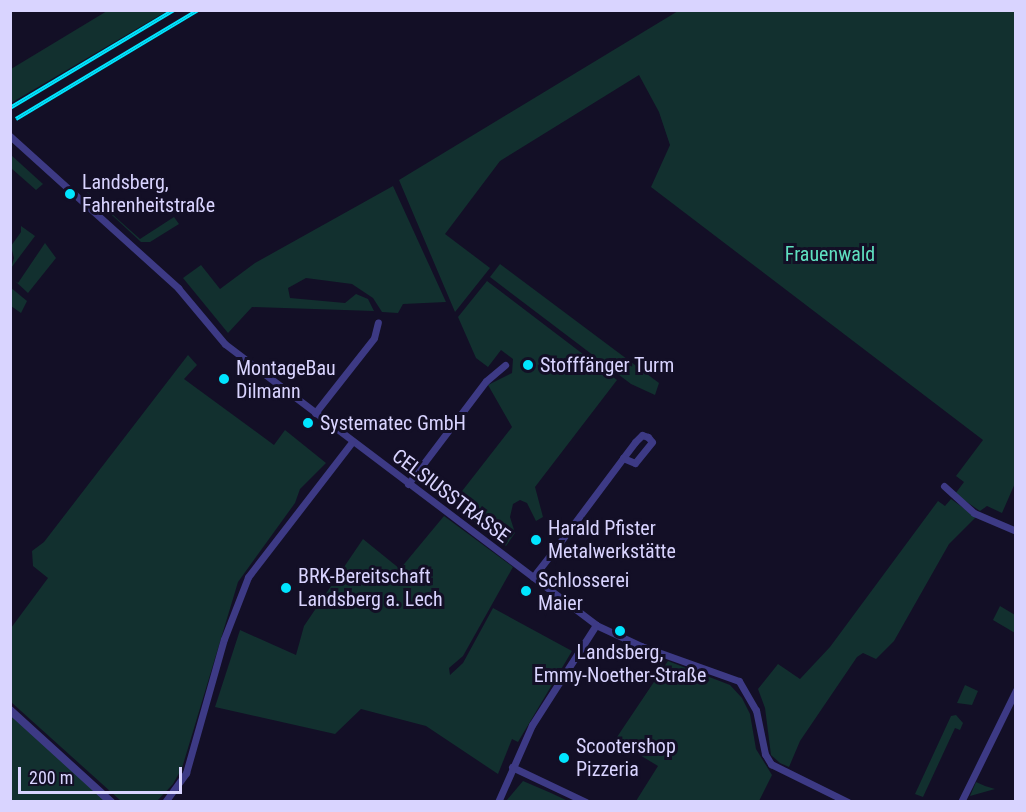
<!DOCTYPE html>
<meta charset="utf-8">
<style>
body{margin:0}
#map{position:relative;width:1026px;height:812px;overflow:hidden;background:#130f26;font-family:"Roboto Condensed",sans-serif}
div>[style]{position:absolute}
.green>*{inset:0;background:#12302f}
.minor>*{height:7px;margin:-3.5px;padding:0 3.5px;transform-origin:3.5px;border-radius:3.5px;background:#3d3a85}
.tertiary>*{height:8px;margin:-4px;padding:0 4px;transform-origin:4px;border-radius:4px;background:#3d3a85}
.rail>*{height:4px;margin-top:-2px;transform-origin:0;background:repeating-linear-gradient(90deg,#130f26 0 4.5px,#00e5ff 0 9px);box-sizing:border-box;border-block:2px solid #00e5ff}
.dots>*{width:16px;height:16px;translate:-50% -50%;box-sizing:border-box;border:3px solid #130f26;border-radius:50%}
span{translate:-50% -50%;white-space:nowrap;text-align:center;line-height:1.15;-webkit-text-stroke:6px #130f26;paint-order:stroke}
.poi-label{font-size:20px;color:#d9d4ff}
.left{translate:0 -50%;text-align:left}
.park-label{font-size:20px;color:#5fe0c0}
.street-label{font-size:20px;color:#d9d4ff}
.frame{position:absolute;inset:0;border:12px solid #d9d4ff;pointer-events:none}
.scale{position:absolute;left:18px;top:767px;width:164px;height:27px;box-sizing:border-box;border:3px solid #d9d4ff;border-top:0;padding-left:8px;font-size:18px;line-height:21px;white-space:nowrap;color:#d9d4ff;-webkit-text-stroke:4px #130f26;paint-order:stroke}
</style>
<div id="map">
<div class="green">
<i style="clip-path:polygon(107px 11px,167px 11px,11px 103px,11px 69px)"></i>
<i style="clip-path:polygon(678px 11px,1015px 11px,1016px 481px,1002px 513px,987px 506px,980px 511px,955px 494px,964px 482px,956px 476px,983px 440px,651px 187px,670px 145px,659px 112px,639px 75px,500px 161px,445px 234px,490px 268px,455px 312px,399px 180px)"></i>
<i style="clip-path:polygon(11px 155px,43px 184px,36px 190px,11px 168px)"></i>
<i style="clip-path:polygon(74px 180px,140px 239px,174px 217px,179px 224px,150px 242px,141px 242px)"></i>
<i style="clip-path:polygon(393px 186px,446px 302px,403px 304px,398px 313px,382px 312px,373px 298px,352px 284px,306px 278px,288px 288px,290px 298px,345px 303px,356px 294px,368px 299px,374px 311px,252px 307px,228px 333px,183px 278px,201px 265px,220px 289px,255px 263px)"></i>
<i style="clip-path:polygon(21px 226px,35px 236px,11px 268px,14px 258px,11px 246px,21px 232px)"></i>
<i style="clip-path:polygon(45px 243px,56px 258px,28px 293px,15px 281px,18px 283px)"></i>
<i style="clip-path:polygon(500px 264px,659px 383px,655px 395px,631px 384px,490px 277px)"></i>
<i style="clip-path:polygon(487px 281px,617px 380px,535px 487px,543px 517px,536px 521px,527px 503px,520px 500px,513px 504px,510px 517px,515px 533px,506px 546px,452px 504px,512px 427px,488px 385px,512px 373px,513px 359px,501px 350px,488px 367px,476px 358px,458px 317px)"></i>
<i style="clip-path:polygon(10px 287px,27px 301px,21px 313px,11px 306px)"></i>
<i style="clip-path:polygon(188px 355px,197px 365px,184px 379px,274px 445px,285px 430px,326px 463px,300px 489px,295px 503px,238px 582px,182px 768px,173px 784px,157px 801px,121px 801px,11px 702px,11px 628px,48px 578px,33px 566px,32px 551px,44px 542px)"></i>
<i style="clip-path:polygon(951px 499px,976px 517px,949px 544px,894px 641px,876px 659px,863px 653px,857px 657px,800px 741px,789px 767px,780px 763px,771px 755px,765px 708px,758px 689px,778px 664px,800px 679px,830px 647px,938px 501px,945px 506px)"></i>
<i style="clip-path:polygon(444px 516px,513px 567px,463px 656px,449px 668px,450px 675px,463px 663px,493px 608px,572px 651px,518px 742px,512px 739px,498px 774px,426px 726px,361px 709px,335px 734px,215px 707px,240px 630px,296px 655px,304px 626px,363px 539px,400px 569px)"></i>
<i style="clip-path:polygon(1000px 606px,1015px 615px,1015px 633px,993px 620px)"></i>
<i style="clip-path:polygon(668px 661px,730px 685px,742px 698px,750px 714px,756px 749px,772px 775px,759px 801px,636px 801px,658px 766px,615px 740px)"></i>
<i style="clip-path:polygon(965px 685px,978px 691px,972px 705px,957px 703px)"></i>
<i style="clip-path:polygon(10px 714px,108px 801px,11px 801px)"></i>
<i style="clip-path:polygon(956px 715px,963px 723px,960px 730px,955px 728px,923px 797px,915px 794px,951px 716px)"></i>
<i style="clip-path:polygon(523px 781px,551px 793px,568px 801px,506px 801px)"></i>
<i style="clip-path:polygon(976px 782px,985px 786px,995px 789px,970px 796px)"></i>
</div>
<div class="minor">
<i style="left:10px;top:136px;width:227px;rotate:42.1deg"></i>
<i style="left:178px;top:288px;width:73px;rotate:50deg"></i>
<i style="left:225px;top:344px;width:465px;rotate:37.1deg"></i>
<i style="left:596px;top:625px;width:50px;rotate:25deg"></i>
<i style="left:641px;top:646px;width:104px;rotate:19.7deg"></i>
<i style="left:739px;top:681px;width:34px;rotate:60deg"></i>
<i style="left:756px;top:710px;width:45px;rotate:78.4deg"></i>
<i style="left:765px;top:754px;width:12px;rotate:59deg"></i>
<i style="left:771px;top:764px;width:86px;rotate:26.3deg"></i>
<i style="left:315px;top:413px;width:95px;rotate:-51.8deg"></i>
<i style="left:374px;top:338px;width:16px;rotate:-76deg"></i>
<i style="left:408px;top:484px;width:129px;rotate:-52.9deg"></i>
<i style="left:486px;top:381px;width:25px;rotate:-40deg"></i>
<i style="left:944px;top:486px;width:40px;rotate:42deg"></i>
<i style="left:974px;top:513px;width:46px;rotate:23.2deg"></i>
<i style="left:533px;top:577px;width:6px;rotate:-51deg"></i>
<i style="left:537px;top:572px;width:39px;rotate:-52deg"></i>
<i style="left:561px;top:541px;width:104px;rotate:-53.2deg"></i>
<i style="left:623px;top:458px;width:20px;rotate:-53deg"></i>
<i style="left:635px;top:442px;width:10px;rotate:-45deg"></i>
<i style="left:642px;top:435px;width:6px;rotate:18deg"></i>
<i style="left:648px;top:437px;width:6px;rotate:51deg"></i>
<i style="left:652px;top:442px;width:27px;rotate:129deg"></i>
<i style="left:635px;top:463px;width:13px;rotate:-157deg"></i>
<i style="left:512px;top:767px;width:82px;rotate:25.3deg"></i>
<i style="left:165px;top:802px;width:36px;rotate:-54deg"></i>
<i style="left:186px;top:773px;width:139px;rotate:-74.2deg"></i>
<i style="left:224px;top:639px;width:66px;rotate:-68.8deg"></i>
<i style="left:248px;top:577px;width:170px;rotate:-52.4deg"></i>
<i style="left:498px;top:802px;width:84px;rotate:-66.2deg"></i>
<i style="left:532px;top:725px;width:119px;rotate:-57.4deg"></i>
<i style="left:961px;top:802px;width:125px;rotate:-63.8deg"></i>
</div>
<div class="tertiary">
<i style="left:10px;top:710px;width:137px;rotate:42.3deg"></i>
</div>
<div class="rail">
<i style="left:10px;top:108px;width:191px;rotate:-30.9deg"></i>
<i style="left:16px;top:119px;width:212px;rotate:-30.9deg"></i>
</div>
<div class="dots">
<i style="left:70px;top:194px;background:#00e5ff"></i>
<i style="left:528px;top:365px;background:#00e5ff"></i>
<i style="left:224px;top:379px;background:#00e5ff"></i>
<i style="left:308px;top:423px;background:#00e5ff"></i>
<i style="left:536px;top:540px;background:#00e5ff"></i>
<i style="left:286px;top:588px;background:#00e5ff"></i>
<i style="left:526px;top:591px;background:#00e5ff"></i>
<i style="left:620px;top:631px;background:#00e5ff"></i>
<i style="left:564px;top:758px;background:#00e5ff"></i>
</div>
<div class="poi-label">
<span class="left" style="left:82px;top:194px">Landsberg,<br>Fahrenheitstraße</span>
<span class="left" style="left:540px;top:365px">Stofffänger Turm</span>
<span class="left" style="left:236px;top:380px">MontageBau<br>Dilmann</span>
<span class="left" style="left:320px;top:423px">Systematec GmbH</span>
<span class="left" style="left:548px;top:540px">Harald Pfister<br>Metalwerkstätte</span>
<span class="left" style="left:298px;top:588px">BRK-Bereitschaft<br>Landsberg a. Lech</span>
<span class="left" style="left:538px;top:592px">Schlosserei<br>Maier</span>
<span style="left:620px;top:664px">Landsberg,<br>Emmy-Noether-Straße</span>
<span class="left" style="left:576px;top:758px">Scootershop<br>Pizzeria</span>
</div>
<div class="park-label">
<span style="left:830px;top:254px">Frauenwald</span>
</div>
<div class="street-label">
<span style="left:451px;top:496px;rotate:37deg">CELSIUSSTRASSE</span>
</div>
<div class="frame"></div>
<div class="scale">200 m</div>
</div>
